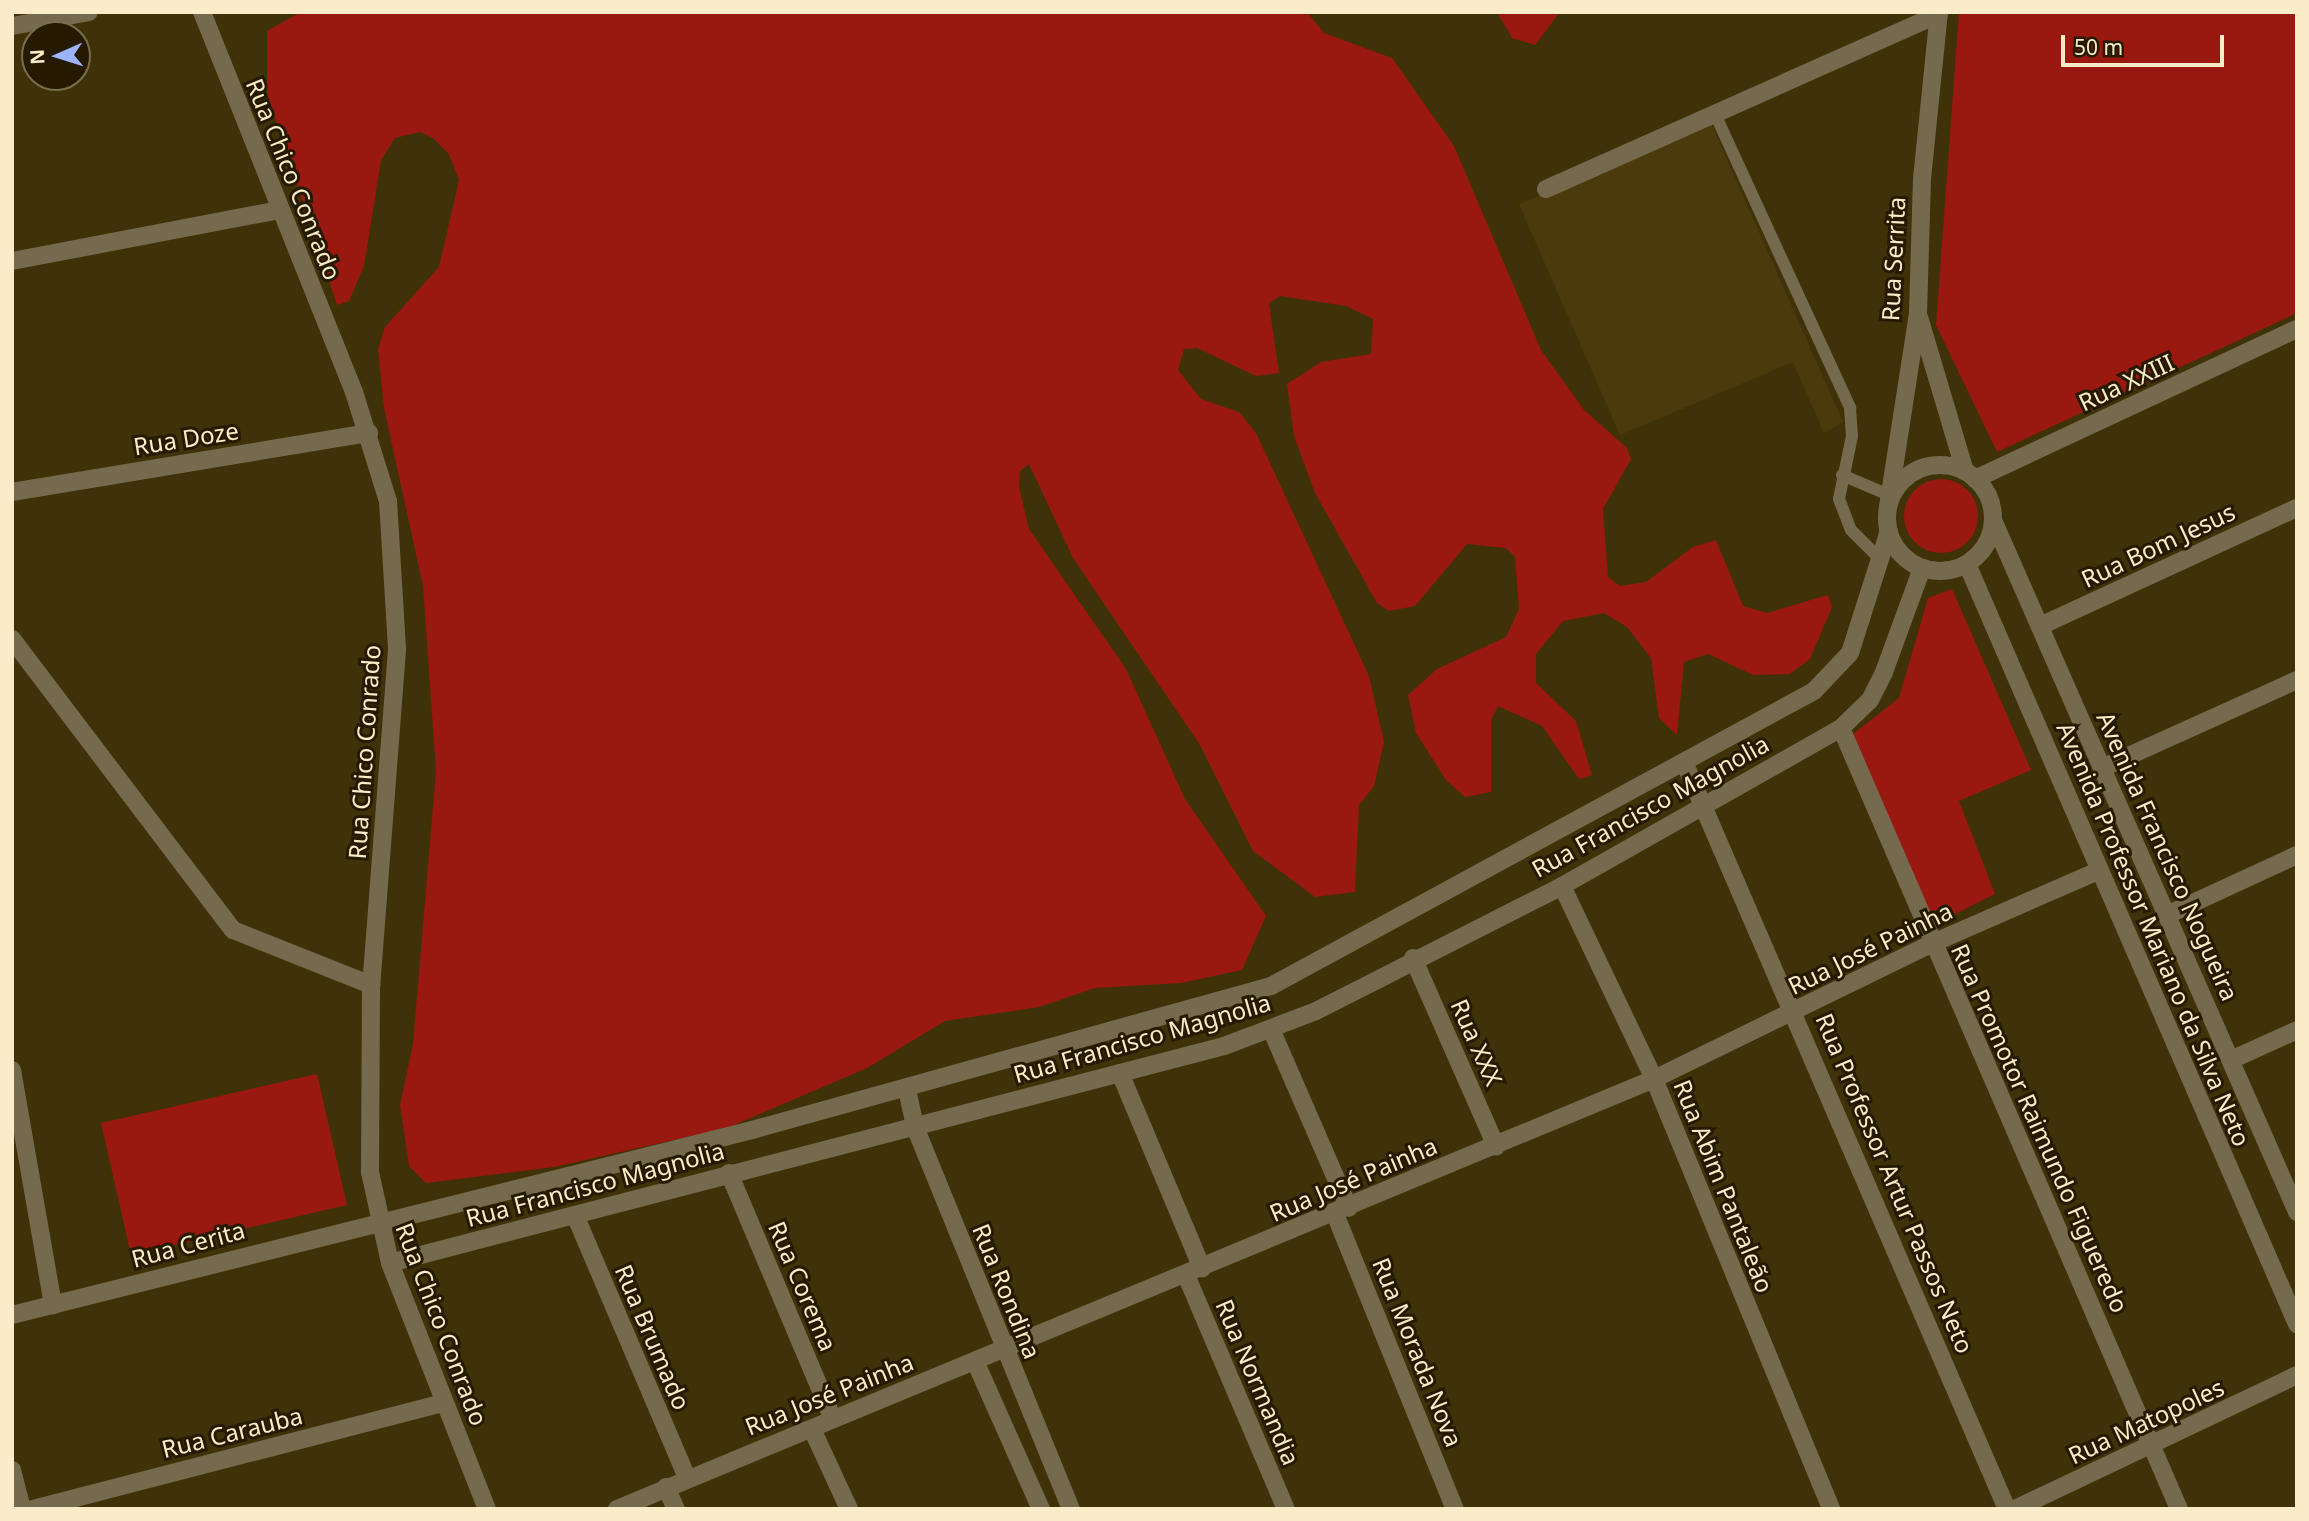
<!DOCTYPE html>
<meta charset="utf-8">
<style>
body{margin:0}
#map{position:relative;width:2309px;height:1521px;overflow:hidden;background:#403208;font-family:"Noto Sans",sans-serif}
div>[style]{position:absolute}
.built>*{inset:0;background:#4b3b0c}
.green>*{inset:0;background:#99180f}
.round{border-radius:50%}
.service>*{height:12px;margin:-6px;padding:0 6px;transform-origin:6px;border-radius:6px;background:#756a4d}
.minor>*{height:18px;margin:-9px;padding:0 9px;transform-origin:9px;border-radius:9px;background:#756a4d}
.minor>.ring{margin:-9px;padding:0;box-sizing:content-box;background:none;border:18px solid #756a4d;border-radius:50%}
span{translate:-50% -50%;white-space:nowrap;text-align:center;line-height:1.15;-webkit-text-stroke:6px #251a00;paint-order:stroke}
.street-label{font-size:24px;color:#faecc8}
.frame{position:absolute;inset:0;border:14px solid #faecc8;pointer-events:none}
.north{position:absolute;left:21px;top:21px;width:70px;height:70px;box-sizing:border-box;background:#251a00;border:2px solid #7a6e50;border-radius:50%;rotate:267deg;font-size:19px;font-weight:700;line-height:28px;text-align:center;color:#faecc8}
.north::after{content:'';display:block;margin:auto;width:24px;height:32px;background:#9cb4fd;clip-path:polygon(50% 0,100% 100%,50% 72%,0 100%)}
.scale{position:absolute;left:2061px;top:35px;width:163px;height:32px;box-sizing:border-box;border:4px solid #faecc8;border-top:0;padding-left:9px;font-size:21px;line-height:24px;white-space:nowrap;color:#faecc8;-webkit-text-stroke:5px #251a00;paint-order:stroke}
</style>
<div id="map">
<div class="built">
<i style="clip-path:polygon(1712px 126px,1843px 422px,1824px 433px,1793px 362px,1620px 435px,1519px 204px)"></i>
</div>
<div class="green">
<i style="clip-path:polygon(301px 12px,1307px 12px,1324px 33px,1392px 58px,1454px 146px,1541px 350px,1584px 410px,1627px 448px,1631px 459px,1603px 509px,1608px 577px,1620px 586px,1646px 582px,1693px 547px,1716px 540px,1743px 606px,1767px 613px,1828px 595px,1832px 607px,1810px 659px,1790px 674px,1753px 675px,1708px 654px,1684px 662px,1677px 735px,1659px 718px,1651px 658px,1627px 627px,1604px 613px,1563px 621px,1536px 654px,1536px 683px,1576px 721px,1592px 775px,1579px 779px,1542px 726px,1498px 706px,1491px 720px,1491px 792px,1465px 797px,1446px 780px,1416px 733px,1408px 695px,1437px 669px,1506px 637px,1519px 609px,1515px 557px,1506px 548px,1467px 544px,1415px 606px,1389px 611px,1377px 603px,1315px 493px,1294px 436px,1287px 384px,1321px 362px,1371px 354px,1373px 319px,1346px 306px,1280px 296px,1269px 303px,1279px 373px,1256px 376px,1197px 348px,1184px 349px,1178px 370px,1201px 399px,1239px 412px,1256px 433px,1369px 676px,1384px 742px,1374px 786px,1359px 805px,1355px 892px,1315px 897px,1253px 851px,1200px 745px,1073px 558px,1029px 464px,1020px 471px,1019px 487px,1029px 529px,1126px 669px,1185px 799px,1266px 916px,1242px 970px,1181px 983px,1095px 988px,1039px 1007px,945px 1021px,867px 1068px,727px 1128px,554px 1167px,426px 1183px,409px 1166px,400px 1105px,413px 1044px,436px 771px,423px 586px,384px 408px,378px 349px,385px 327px,439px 267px,459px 180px,449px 154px,433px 138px,420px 132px,395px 138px,381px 160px,364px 266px,349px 301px,337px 305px,267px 94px,267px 31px)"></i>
<i style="clip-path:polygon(1497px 12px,1560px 12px,1535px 45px,1512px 38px)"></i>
<i style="clip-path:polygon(1959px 12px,2297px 12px,2297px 313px,1997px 452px,1936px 325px)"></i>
<i class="round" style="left:1904px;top:479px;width:74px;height:74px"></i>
<i style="clip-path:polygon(1952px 589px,2031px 770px,1959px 801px,1995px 894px,1932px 926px,1853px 734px,1899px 698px,1928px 598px)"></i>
<i style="clip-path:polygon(317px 1074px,347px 1205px,131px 1255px,101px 1123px)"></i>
</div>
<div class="service">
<i style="left:1715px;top:114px;width:324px;rotate:65.3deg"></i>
<i style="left:1850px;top:408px;width:28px;rotate:86deg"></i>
<i style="left:1852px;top:436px;width:64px;rotate:101.7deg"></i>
<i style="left:1839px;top:499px;width:33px;rotate:69deg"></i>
<i style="left:1851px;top:530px;width:41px;rotate:45deg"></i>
<i style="left:1842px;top:475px;width:51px;rotate:23.1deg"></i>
</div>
<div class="minor">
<i style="left:202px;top:12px;width:409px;rotate:68.2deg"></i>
<i style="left:354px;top:392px;width:114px;rotate:72.7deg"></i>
<i style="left:388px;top:501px;width:149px;rotate:86.5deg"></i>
<i style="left:397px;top:650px;width:336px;rotate:94.4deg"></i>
<i style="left:371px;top:985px;width:187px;rotate:90.3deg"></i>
<i style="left:370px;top:1172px;width:93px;rotate:77.6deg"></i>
<i style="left:390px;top:1263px;width:264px;rotate:68.5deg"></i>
<i style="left:12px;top:26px;width:78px;rotate:-10.3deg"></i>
<i style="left:1546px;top:189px;width:430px;rotate:-24deg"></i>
<i style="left:12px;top:261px;width:273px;rotate:-10.8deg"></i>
<i style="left:1919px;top:317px;width:161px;rotate:73.4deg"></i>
<i class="ring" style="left:1887px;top:465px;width:88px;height:88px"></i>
<i style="left:1975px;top:479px;width:355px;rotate:-25deg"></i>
<i style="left:12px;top:492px;width:362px;rotate:-9.4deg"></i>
<i style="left:1888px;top:507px;width:196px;rotate:-81.2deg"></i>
<i style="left:1918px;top:313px;width:134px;rotate:-88.3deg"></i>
<i style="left:1922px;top:179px;width:168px;rotate:-84.2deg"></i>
<i style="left:1993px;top:520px;width:756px;rotate:66.28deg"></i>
<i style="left:1967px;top:564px;width:829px;rotate:66.53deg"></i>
<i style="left:2040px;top:626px;width:283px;rotate:-24.7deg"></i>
<i style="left:12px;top:639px;width:365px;rotate:52.8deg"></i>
<i style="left:233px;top:930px;width:149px;rotate:21.7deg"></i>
<i style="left:1841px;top:728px;width:851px;rotate:66.6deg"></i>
<i style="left:1684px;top:762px;width:814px;rotate:66.62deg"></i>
<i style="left:2102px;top:768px;width:214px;rotate:-24.3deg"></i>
<i style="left:1562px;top:886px;width:214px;rotate:64.5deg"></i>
<i style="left:1654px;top:1079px;width:465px;rotate:67.6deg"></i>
<i style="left:2167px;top:915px;width:143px;rotate:-24.8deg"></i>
<i style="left:1413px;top:958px;width:206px;rotate:66.2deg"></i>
<i style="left:1271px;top:1029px;width:195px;rotate:66.5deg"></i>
<i style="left:2231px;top:1060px;width:72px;rotate:-24.4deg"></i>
<i style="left:12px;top:1070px;width:239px;rotate:80.1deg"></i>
<i style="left:1120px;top:1073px;width:212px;rotate:67.2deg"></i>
<i style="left:907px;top:1089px;width:39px;rotate:78deg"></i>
<i style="left:915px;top:1127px;width:413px;rotate:67.8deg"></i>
<i style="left:729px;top:1173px;width:267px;rotate:67.1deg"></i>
<i style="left:1335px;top:1214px;width:318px;rotate:67.9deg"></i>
<i style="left:575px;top:1215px;width:286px;rotate:66.9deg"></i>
<i style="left:390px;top:1263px;width:862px;rotate:-14.58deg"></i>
<i style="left:1224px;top:1046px;width:98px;rotate:-20.8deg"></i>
<i style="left:1316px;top:1011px;width:276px;rotate:-26.9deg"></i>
<i style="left:1562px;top:886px;width:321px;rotate:-29.5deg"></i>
<i style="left:1841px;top:728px;width:40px;rotate:-44deg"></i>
<i style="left:1870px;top:700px;width:31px;rotate:-63deg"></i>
<i style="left:1884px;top:672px;width:111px;rotate:-69.9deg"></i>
<i style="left:1186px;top:1275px;width:254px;rotate:66.9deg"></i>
<i style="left:12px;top:1315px;width:763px;rotate:-14.04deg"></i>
<i style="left:752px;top:1130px;width:539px;rotate:-15.51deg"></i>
<i style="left:1271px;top:986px;width:618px;rotate:-28.51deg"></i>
<i style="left:1814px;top:691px;width:52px;rotate:-46.5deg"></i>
<i style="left:1850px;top:653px;width:128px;rotate:-72.3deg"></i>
<i style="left:975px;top:1361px;width:162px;rotate:66deg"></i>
<i style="left:812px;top:1429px;width:88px;rotate:65.2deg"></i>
<i style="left:12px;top:1470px;width:40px;rotate:75.6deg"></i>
<i style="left:666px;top:1487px;width:24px;rotate:66deg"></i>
<i style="left:33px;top:1509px;width:423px;rotate:-14.5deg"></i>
<i style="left:617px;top:1509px;width:1123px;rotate:-22.52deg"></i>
<i style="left:1654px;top:1079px;width:310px;rotate:-26deg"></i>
<i style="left:1933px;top:943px;width:180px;rotate:-23.6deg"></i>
<i style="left:2015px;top:1509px;width:312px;rotate:-25.4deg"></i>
</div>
<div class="street-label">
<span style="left:294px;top:179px;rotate:68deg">Rua Chico Conrado</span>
<span style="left:1893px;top:259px;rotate:-87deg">Rua Serrita</span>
<span style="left:2126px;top:382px;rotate:-25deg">Rua XXIII</span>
<span style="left:186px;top:438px;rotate:-9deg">Rua Doze</span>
<span style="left:2158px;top:545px;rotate:-25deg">Rua Bom Jesus</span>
<span style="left:364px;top:752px;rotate:-86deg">Rua Chico Conrado</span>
<span style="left:1650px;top:806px;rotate:-29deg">Rua Francisco Magnolia</span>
<span style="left:2168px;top:856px;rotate:66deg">Avenida Francisco Nogueira</span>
<span style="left:2154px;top:934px;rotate:67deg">Avenida Professor Mariano da Silva Neto</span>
<span style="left:1870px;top:948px;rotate:-26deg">Rua José Painha</span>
<span style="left:1142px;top:1038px;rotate:-16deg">Rua Francisco Magnolia</span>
<span style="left:1477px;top:1042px;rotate:66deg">Rua XXX</span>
<span style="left:2040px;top:1128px;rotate:66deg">Rua Promotor Raimundo Figueredo</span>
<span style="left:1353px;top:1179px;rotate:-23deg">Rua José Painha</span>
<span style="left:1895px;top:1183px;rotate:67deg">Rua Professor Artur Passos Neto</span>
<span style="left:595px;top:1184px;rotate:-15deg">Rua Francisco Magnolia</span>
<span style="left:1724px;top:1186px;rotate:68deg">Rua Abim Pantaleão</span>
<span style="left:188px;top:1244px;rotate:-15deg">Rua Cerita</span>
<span style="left:803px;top:1286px;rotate:67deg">Rua Corema</span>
<span style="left:1007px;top:1291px;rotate:68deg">Rua Rondina</span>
<span style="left:442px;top:1324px;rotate:69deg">Rua Chico Conrado</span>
<span style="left:653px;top:1337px;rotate:67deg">Rua Brumado</span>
<span style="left:1418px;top:1352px;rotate:68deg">Rua Morada Nova</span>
<span style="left:1258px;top:1382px;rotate:67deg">Rua Normandia</span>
<span style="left:829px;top:1394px;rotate:-22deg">Rua José Painha</span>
<span style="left:2146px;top:1421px;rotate:-25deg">Rua Matopoles</span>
<span style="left:232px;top:1432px;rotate:-14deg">Rua Carauba</span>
</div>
<div class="frame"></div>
<div class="north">N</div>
<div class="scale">50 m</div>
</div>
